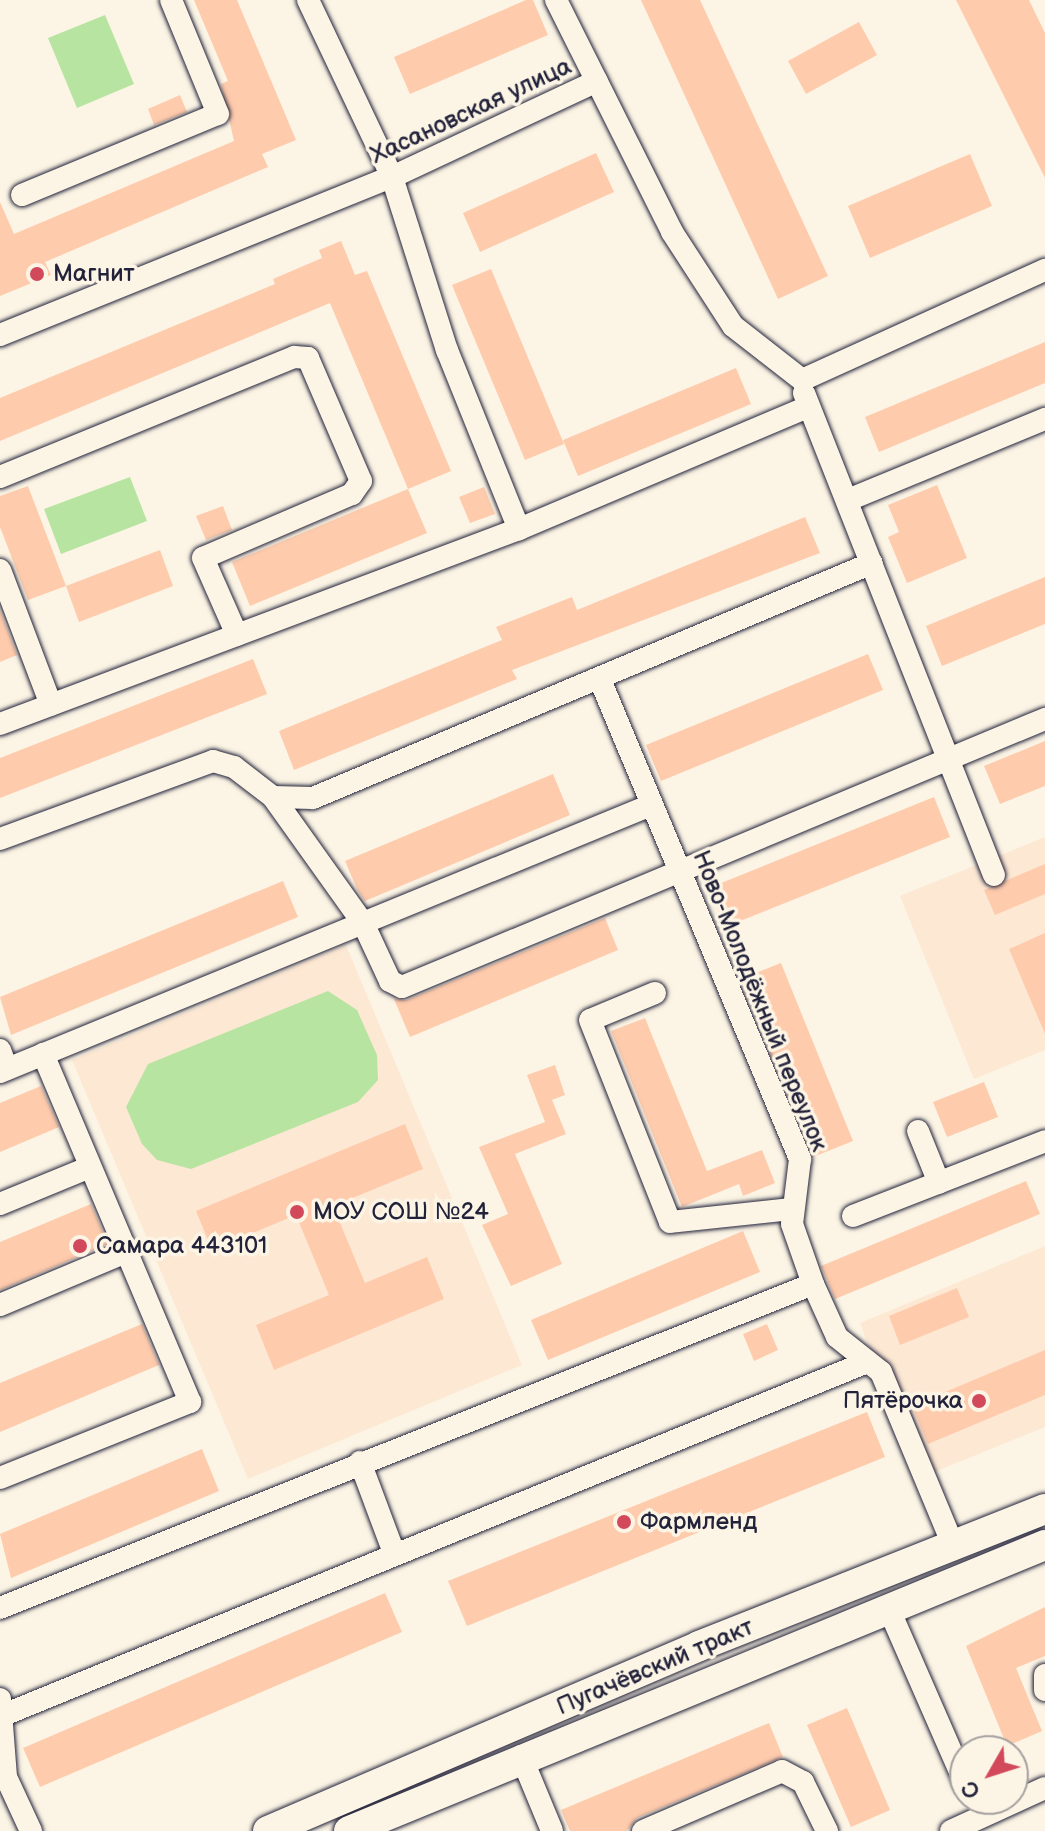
<!DOCTYPE html>
<meta charset="utf-8">
<style>
body{margin:0}
#map{position:relative;width:1045px;height:1831px;overflow:hidden;background:#fcf5e5;font-family:"Balsamiq Sans",sans-serif}
div>[style]{position:absolute}
.built>*{inset:0;background:#fde8d4}
.green>*{inset:0;background:#b8e4a1}
.building>*{inset:0;background:#fecbad}
.roads{filter:drop-shadow(0 0 2px #22223b) drop-shadow(0 0 2px #22223b)}
.minor>*{height:22px;margin:-11px;padding:0 11px;transform-origin:11px;border-radius:11px;background:#fcf5e5}
.major>*{height:30px;margin:-15px;padding:0 15px;transform-origin:15px;border-radius:15px;background:#fcf5e5}
.dots>*{width:22px;height:22px;translate:-50% -50%;box-sizing:border-box;border:4px solid #fcf5e5;border-radius:50%}
span{translate:-50% -50%;white-space:nowrap;text-align:center;line-height:1.15;-webkit-text-stroke:7px #fcf5e5;paint-order:stroke}
.street-label{font-size:24px;color:#22223b}
.poi-label{font-size:24px;color:#22223b}
.left{translate:0 -50%;text-align:left}
.right{translate:-100% -50%;text-align:right}
.north{position:absolute;left:949px;top:1735px;width:80px;height:80px;box-sizing:border-box;background:#fcf5e5;border:2px solid #a5a1a1;border-radius:50%;rotate:231deg;font-size:22px;font-weight:700;line-height:32px;text-align:center;color:#22223b}
.north::after{content:'';display:block;margin:auto;width:28px;height:36px;background:#d1495b;clip-path:polygon(50% 0,100% 100%,50% 72%,0 100%)}
</style>
<div id="map">
<div class="built">
<i style="clip-path:polygon(1045px 837px,1045px 1050px,974px 1079px,900px 896px)"></i>
<i style="clip-path:polygon(346px 945px,522px 1365px,248px 1479px,72px 1060px)"></i>
<i style="clip-path:polygon(1045px 1246px,1045px 1427px,917px 1479px,860px 1323px)"></i>
</div>
<div class="green">
<i style="clip-path:polygon(105px 15px,134px 84px,77px 108px,48px 38px)"></i>
<i style="clip-path:polygon(130px 477px,147px 521px,61px 554px,44px 509px)"></i>
<i style="clip-path:polygon(328px 991px,357px 1010px,377px 1055px,378px 1080px,358px 1102px,191px 1169px,157px 1160px,142px 1144px,126px 1107px,148px 1064px)"></i>
</div>
<div class="building">
<i style="clip-path:polygon(194px 0,237px 0,296px 140px,262px 154px,268px 167px,45px 262px,51px 275px,0 296px,0 202px,14px 234px,234px 141px,221px 84px,228px 81px)"></i>
<i style="clip-path:polygon(526px 0,533px 0,548px 35px,410px 94px,394px 57px)"></i>
<i style="clip-path:polygon(641px 0,700px 0,828px 276px,778px 299px)"></i>
<i style="clip-path:polygon(956px 0,1029px 0,1045px 33px,1045px 178px)"></i>
<i style="clip-path:polygon(859px 22px,877px 55px,806px 94px,788px 61px)"></i>
<i style="clip-path:polygon(180px 95px,187px 112px,154px 125px,148px 109px)"></i>
<i style="clip-path:polygon(596px 153px,614px 192px,480px 252px,463px 213px)"></i>
<i style="clip-path:polygon(970px 154px,992px 206px,870px 258px,848px 206px)"></i>
<i style="clip-path:polygon(341px 241px,355px 275px,367px 271px,451px 471px,408px 489px,330px 303px,0 441px,0 398px,275px 284px,273px 279px,322px 258px,319px 250px)"></i>
<i style="clip-path:polygon(491px 269px,564px 444px,525px 460px,452px 285px)"></i>
<i style="clip-path:polygon(1045px 342px,1045px 383px,879px 452px,865px 417px)"></i>
<i style="clip-path:polygon(736px 368px,751px 404px,578px 476px,563px 440px)"></i>
<i style="clip-path:polygon(937px 485px,967px 558px,907px 583px,888px 537px,899px 532px,888px 505px)"></i>
<i style="clip-path:polygon(28px 486px,66px 586px,28px 600px,0 527px,0 496px)"></i>
<i style="clip-path:polygon(484px 487px,495px 514px,470px 523px,459px 497px)"></i>
<i style="clip-path:polygon(408px 489px,427px 533px,250px 606px,232px 562px)"></i>
<i style="clip-path:polygon(223px 506px,232px 530px,206px 540px,196px 516px)"></i>
<i style="clip-path:polygon(805px 517px,820px 553px,512px 670px,517px 679px,294px 770px,279px 731px,502px 640px,496px 627px,572px 597px,577px 610px)"></i>
<i style="clip-path:polygon(160px 550px,173px 586px,79px 622px,66px 586px)"></i>
<i style="clip-path:polygon(1045px 577px,1045px 624px,942px 666px,926px 626px)"></i>
<i style="clip-path:polygon(0 610px,17px 655px,0 662px)"></i>
<i style="clip-path:polygon(868px 654px,883px 690px,661px 781px,646px 745px)"></i>
<i style="clip-path:polygon(253px 659px,267px 694px,0 798px,0 758px)"></i>
<i style="clip-path:polygon(1045px 741px,1045px 786px,1000px 804px,984px 766px)"></i>
<i style="clip-path:polygon(553px 774px,570px 815px,365px 901px,358px 891px,345px 861px)"></i>
<i style="clip-path:polygon(934px 797px,950px 837px,725px 927px,709px 888px)"></i>
<i style="clip-path:polygon(1045px 864px,1045px 894px,995px 915px,984px 890px)"></i>
<i style="clip-path:polygon(283px 881px,298px 917px,11px 1035px,0 997px)"></i>
<i style="clip-path:polygon(605px 918px,618px 950px,410px 1037px,394px 999px,407px 1000px)"></i>
<i style="clip-path:polygon(1045px 933px,1045px 1034px,1009px 949px)"></i>
<i style="clip-path:polygon(781px 963px,853px 1141px,813px 1157px,740px 979px)"></i>
<i style="clip-path:polygon(645px 1018px,707px 1171px,762px 1150px,775px 1183px,743px 1196px,739px 1184px,682px 1207px,611px 1031px)"></i>
<i style="clip-path:polygon(555px 1065px,565px 1095px,552px 1100px,566px 1134px,515px 1154px,562px 1264px,511px 1286px,482px 1225px,508px 1214px,479px 1147px,545px 1122px,527px 1075px)"></i>
<i style="clip-path:polygon(984px 1082px,998px 1117px,947px 1137px,933px 1102px)"></i>
<i style="clip-path:polygon(41px 1086px,59px 1127px,0 1152px,0 1103px)"></i>
<i style="clip-path:polygon(405px 1124px,423px 1169px,333px 1206px,365px 1283px,427px 1257px,444px 1299px,274px 1370px,256px 1325px,329px 1295px,296px 1215px,212px 1250px,196px 1211px)"></i>
<i style="clip-path:polygon(1026px 1181px,1040px 1214px,835px 1299px,821px 1266px)"></i>
<i style="clip-path:polygon(91px 1204px,108px 1244px,0 1290px,0 1242px)"></i>
<i style="clip-path:polygon(743px 1231px,760px 1272px,548px 1360px,531px 1320px)"></i>
<i style="clip-path:polygon(957px 1288px,969px 1317px,900px 1345px,889px 1316px)"></i>
<i style="clip-path:polygon(142px 1324px,159px 1365px,0 1432px,0 1383px)"></i>
<i style="clip-path:polygon(767px 1324px,778px 1350px,754px 1361px,743px 1334px)"></i>
<i style="clip-path:polygon(1045px 1350px,1045px 1395px,928px 1444px,912px 1406px)"></i>
<i style="clip-path:polygon(867px 1412px,885px 1457px,467px 1626px,448px 1581px)"></i>
<i style="clip-path:polygon(202px 1449px,219px 1491px,11px 1578px,0 1534px)"></i>
<i style="clip-path:polygon(385px 1593px,402px 1632px,40px 1787px,23px 1748px)"></i>
<i style="clip-path:polygon(1045px 1607px,1045px 1656px,1016px 1668px,1042px 1731px,1007px 1746px,966px 1646px)"></i>
<i style="clip-path:polygon(847px 1708px,890px 1810px,851px 1827px,807px 1725px)"></i>
<i style="clip-path:polygon(769px 1723px,783px 1757px,637px 1818px,627px 1831px,570px 1831px,561px 1810px)"></i>
</div>
<div class="roads">
<div class="minor">
<i style="left:308px;top:0;width:196px;rotate:64.6deg"></i>
<i style="left:392px;top:177px;width:182px;rotate:72.4deg"></i>
<i style="left:447px;top:350px;width:193px;rotate:68.1deg"></i>
<i style="left:556px;top:0;width:259px;rotate:63.4deg"></i>
<i style="left:672px;top:232px;width:112px;rotate:57deg"></i>
<i style="left:733px;top:326px;width:88px;rotate:38deg"></i>
<i style="left:802px;top:380px;width:267px;rotate:-24.4deg"></i>
<i style="left:22px;top:195px;width:212px;rotate:-22.5deg"></i>
<i style="left:218px;top:114px;width:123px;rotate:-112.4deg"></i>
<i style="left:0;top:335px;width:423px;rotate:-22deg"></i>
<i style="left:392px;top:177px;width:226px;rotate:-25.1deg"></i>
<i style="left:804px;top:393px;width:518px;rotate:68.49deg"></i>
<i style="left:0;top:477px;width:318px;rotate:-22.2deg"></i>
<i style="left:294px;top:357px;width:14px;rotate:4deg"></i>
<i style="left:308px;top:358px;width:134px;rotate:66.7deg"></i>
<i style="left:361px;top:481px;width:16px;rotate:125deg"></i>
<i style="left:352px;top:494px;width:162px;rotate:156.8deg"></i>
<i style="left:203px;top:558px;width:84px;rotate:66.2deg"></i>
<i style="left:848px;top:500px;width:213px;rotate:-22.4deg"></i>
<i style="left:0;top:570px;width:144px;rotate:69.3deg"></i>
<i style="left:601px;top:682px;width:517px;rotate:67.35deg"></i>
<i style="left:800px;top:1159px;width:65px;rotate:97deg"></i>
<i style="left:792px;top:1224px;width:64px;rotate:70.7deg"></i>
<i style="left:813px;top:1284px;width:58px;rotate:65.6deg"></i>
<i style="left:837px;top:1337px;width:56px;rotate:38.5deg"></i>
<i style="left:881px;top:1372px;width:190px;rotate:67.4deg"></i>
<i style="left:0;top:724px;width:554px;rotate:-20.59deg"></i>
<i style="left:519px;top:529px;width:311px;rotate:-22.9deg"></i>
<i style="left:273px;top:797px;width:155px;rotate:54.5deg"></i>
<i style="left:363px;top:923px;width:64px;rotate:65deg"></i>
<i style="left:390px;top:981px;width:13px;rotate:27deg"></i>
<i style="left:402px;top:987px;width:697px;rotate:-22.63deg"></i>
<i style="left:0;top:839px;width:227px;rotate:-20.1deg"></i>
<i style="left:213px;top:761px;width:22px;rotate:16deg"></i>
<i style="left:234px;top:767px;width:49px;rotate:37.6deg"></i>
<i style="left:273px;top:797px;width:40px;rotate:1.4deg"></i>
<i style="left:313px;top:798px;width:606px;rotate:-22.8deg"></i>
<i style="left:655px;top:993px;width:70px;rotate:157.4deg"></i>
<i style="left:590px;top:1020px;width:217px;rotate:68.4deg"></i>
<i style="left:670px;top:1222px;width:123px;rotate:-6.1deg"></i>
<i style="left:0;top:1050px;width:20px;rotate:70deg"></i>
<i style="left:0;top:1072px;width:704px;rotate:-22.3deg"></i>
<i style="left:918px;top:1131px;width:56px;rotate:68deg"></i>
<i style="left:0;top:1204px;width:97px;rotate:-22.3deg"></i>
<i style="left:853px;top:1216px;width:206px;rotate:-21.3deg"></i>
<i style="left:0;top:1305px;width:137px;rotate:-22.8deg"></i>
<i style="left:360px;top:1462px;width:97px;rotate:69.5deg"></i>
<i style="left:0;top:1478px;width:205px;rotate:-21.8deg"></i>
<i style="left:190px;top:1402px;width:378px;rotate:-112.9deg"></i>
<i style="left:888px;top:1607px;width:192px;rotate:66.4deg"></i>
<i style="left:0;top:1608px;width:875px;rotate:-21.73deg"></i>
<i style="left:1045px;top:1675px;width:15px;rotate:90deg"></i>
<i style="left:0;top:1699px;width:78px;rotate:85.6deg"></i>
<i style="left:6px;top:1777px;width:60px;rotate:65.2deg"></i>
<i style="left:1px;top:1716px;width:936px;rotate:-22.23deg"></i>
<i style="left:521px;top:1756px;width:81px;rotate:67.5deg"></i>
<i style="left:643px;top:1831px;width:151px;rotate:-23.3deg"></i>
<i style="left:782px;top:1771px;width:24px;rotate:28deg"></i>
<i style="left:803px;top:1782px;width:55px;rotate:63.9deg"></i>
<i style="left:951px;top:1831px;width:103px;rotate:-24.6deg"></i>
</div>
<div class="major">
<i style="left:268px;top:1831px;width:469px;rotate:-23.2deg"></i>
<i style="left:699px;top:1646px;width:372px;rotate:-21.6deg"></i>
<i style="left:349px;top:1831px;width:752px;rotate:-22.34deg"></i>
</div>
</div>
<div class="dots">
<i style="left:37px;top:274px;background:#d1495b"></i>
<i style="left:297px;top:1212px;background:#d1495b"></i>
<i style="left:80px;top:1246px;background:#d1495b"></i>
<i style="left:979px;top:1401px;background:#d1495b"></i>
<i style="left:624px;top:1522px;background:#d1495b"></i>
</div>
<div class="street-label">
<span style="left:471px;top:111px;rotate:-25deg">Хасановская улица</span>
<span style="left:760px;top:1001px;rotate:68deg">Ново-Молодёжный переулок</span>
<span style="left:655px;top:1667px;rotate:-23deg">Пугачёвский тракт</span>
</div>
<div class="poi-label">
<span class="left" style="left:53px;top:274px">Магнит</span>
<span class="left" style="left:313px;top:1212px">МОУ СОШ №24</span>
<span class="left" style="left:96px;top:1246px">Самара 443101</span>
<span class="right" style="left:963px;top:1401px">Пятёрочка</span>
<span class="left" style="left:640px;top:1522px">Фармленд</span>
</div>
<div class="north">С</div>
</div>
